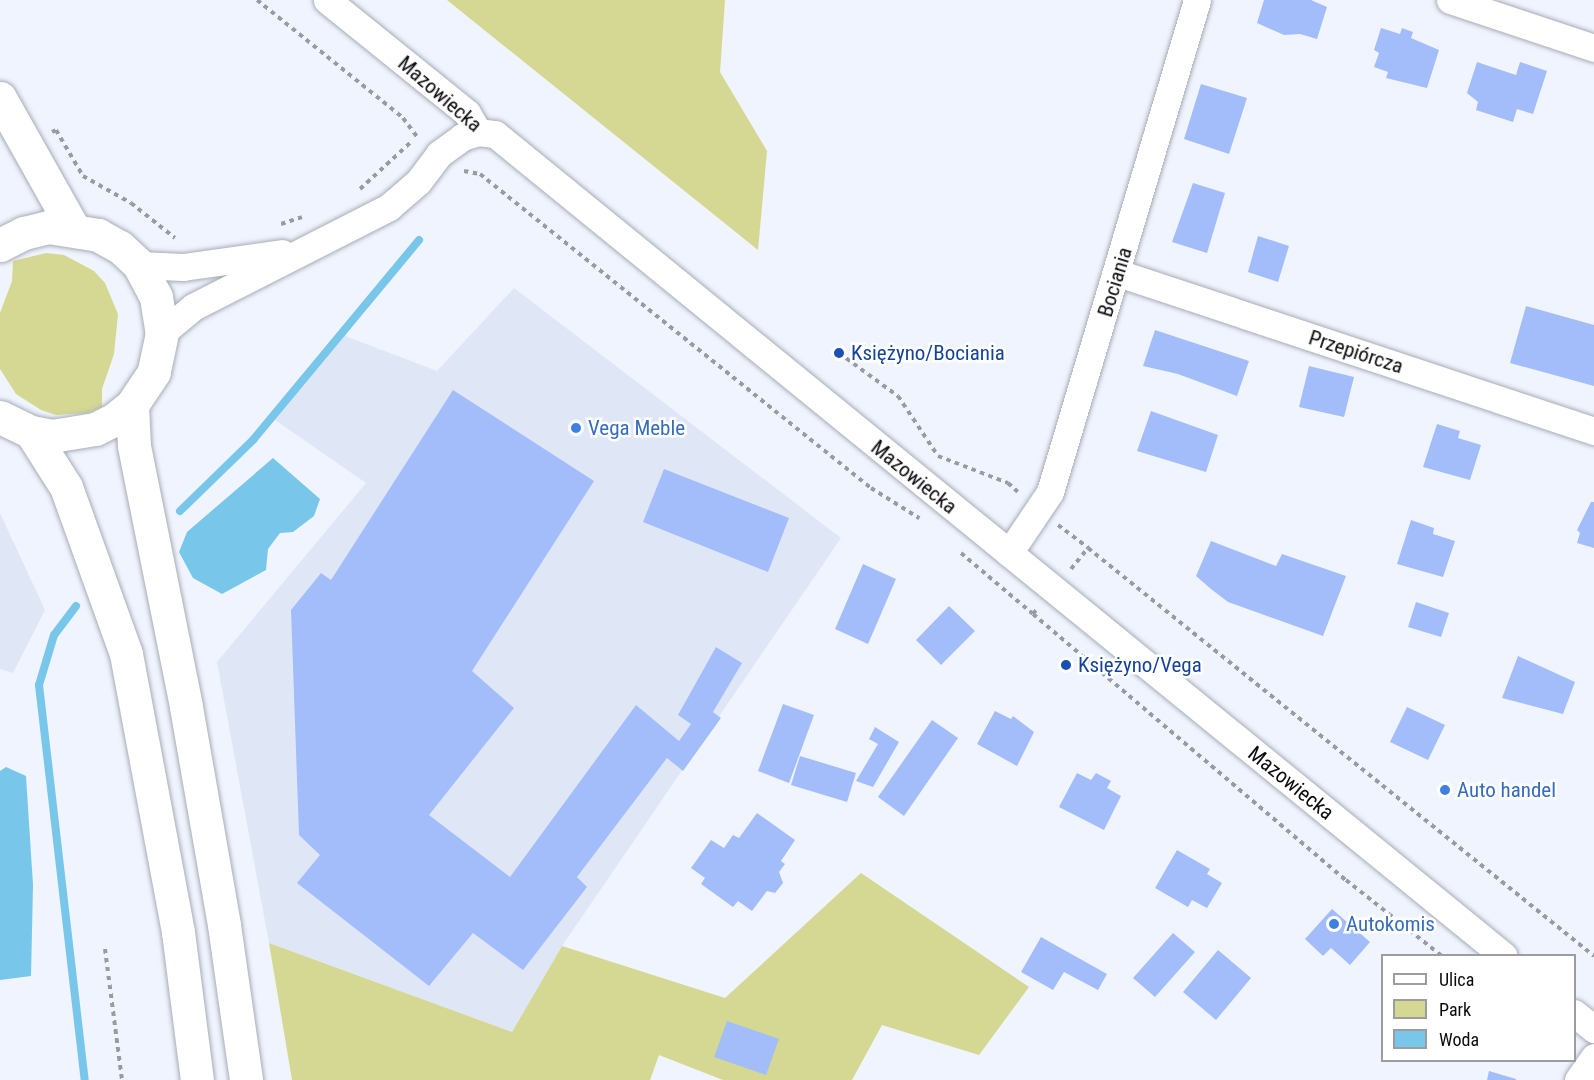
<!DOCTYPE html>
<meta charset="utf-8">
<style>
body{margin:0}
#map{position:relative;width:1594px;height:1080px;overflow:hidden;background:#eff4fe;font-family:"Roboto Condensed",sans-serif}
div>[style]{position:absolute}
.built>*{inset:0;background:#dfe7f7}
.green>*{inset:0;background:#d4d893}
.water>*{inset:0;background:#78c6e9}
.stream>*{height:8px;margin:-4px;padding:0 4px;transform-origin:4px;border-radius:4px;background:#78c6e9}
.building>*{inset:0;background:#a2bdfa}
.path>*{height:4px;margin-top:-2px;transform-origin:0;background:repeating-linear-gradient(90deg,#989ba3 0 4.5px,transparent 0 9px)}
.roads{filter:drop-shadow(0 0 2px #a8acb5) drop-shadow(0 0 2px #a8acb5)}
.minor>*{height:27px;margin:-13.5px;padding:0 13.5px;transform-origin:13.5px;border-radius:13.5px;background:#fff}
.secondary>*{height:33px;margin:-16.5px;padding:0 16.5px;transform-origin:16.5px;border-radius:16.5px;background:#fff}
.dots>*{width:16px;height:16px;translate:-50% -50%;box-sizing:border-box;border:3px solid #fff;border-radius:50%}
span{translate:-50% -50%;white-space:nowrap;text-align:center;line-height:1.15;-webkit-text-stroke:5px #fff;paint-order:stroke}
.street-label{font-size:21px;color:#0a0b0e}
.transit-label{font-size:21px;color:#164399}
.left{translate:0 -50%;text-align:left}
.shop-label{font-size:21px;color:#366cbe}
.legend{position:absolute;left:1381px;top:954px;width:195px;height:108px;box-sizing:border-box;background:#fff;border:2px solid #9d9d9f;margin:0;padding:8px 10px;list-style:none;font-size:18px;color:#0a0b0e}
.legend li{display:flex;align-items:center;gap:12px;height:30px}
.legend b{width:30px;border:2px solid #9d9d9f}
</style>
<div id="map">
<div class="built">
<i style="clip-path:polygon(514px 288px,841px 538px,562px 946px,512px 1032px,269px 943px,217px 662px,366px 483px,275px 420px,340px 334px,437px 371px)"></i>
<i style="clip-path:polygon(0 513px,45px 610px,13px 673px,0 669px)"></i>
</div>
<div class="green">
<i style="clip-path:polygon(447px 0,725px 0,720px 72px,767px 151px,758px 250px)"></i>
<i style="clip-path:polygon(46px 253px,64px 255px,94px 271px,105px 283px,118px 314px,114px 354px,102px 389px,102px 407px,87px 413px,56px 415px,41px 410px,16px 394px,0 369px,0 313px,12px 281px,13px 261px)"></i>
<i style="clip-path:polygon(861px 873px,1029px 987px,979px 1055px,882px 1025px,852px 1080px,723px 1080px,659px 1055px,650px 1080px,292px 1080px,269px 943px,512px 1032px,562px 946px,725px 998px)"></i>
</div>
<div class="water">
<i style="clip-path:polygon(273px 458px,320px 499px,314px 516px,293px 532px,280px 533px,268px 549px,266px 570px,222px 594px,193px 578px,179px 552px,187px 532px)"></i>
<i style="clip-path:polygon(6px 767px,26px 776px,33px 885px,31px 976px,0 980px,0 771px)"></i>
</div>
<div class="stream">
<i style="left:180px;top:511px;width:102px;rotate:-44.2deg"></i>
<i style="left:253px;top:440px;width:260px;rotate:-50.3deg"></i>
<i style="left:76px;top:606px;width:36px;rotate:127deg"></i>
<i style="left:54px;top:635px;width:52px;rotate:106.7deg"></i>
<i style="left:39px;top:685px;width:398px;rotate:83.4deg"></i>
</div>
<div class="building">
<i style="clip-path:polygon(1264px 0,1311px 0,1327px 7px,1317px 39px,1300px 34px,1284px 35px,1257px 23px)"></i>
<i style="clip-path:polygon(1381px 28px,1400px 34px,1402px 28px,1413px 32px,1411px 38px,1439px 50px,1427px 88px,1386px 78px,1388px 72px,1374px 67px,1379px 53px,1374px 50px)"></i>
<i style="clip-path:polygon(1477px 62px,1516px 75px,1520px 62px,1547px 71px,1533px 114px,1517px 109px,1513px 122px,1476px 110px,1478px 102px,1467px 93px)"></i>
<i style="clip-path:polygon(1201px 84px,1247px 98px,1229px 154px,1184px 139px)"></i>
<i style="clip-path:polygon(1193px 183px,1225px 193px,1207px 253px,1172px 242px)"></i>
<i style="clip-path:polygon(1258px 236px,1289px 246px,1278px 282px,1248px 272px)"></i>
<i style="clip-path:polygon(1526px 306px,1594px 325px,1594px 386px,1510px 363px)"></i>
<i style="clip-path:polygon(1155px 330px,1249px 361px,1237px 396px,1178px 374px,1143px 366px)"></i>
<i style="clip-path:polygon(1309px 366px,1354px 377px,1344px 417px,1299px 407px)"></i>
<i style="clip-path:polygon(453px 390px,594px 481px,472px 671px,514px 708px,429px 815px,510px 877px,636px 705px,679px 741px,691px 724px,678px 715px,716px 647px,742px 663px,713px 712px,721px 718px,683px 771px,667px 758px,577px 877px,587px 887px,523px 970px,473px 933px,429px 986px,297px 883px,320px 855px,299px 835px,291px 610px,321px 573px,331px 580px)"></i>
<i style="clip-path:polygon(1151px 411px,1218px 435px,1206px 472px,1137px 451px)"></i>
<i style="clip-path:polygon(1437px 424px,1460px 431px,1458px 438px,1481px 445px,1470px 480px,1423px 467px)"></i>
<i style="clip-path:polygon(664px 469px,789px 518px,768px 572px,643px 522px)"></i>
<i style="clip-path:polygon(1591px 502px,1594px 502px,1594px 548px,1577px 543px,1580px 533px,1577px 530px)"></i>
<i style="clip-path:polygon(1411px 520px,1434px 528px,1433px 534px,1455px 541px,1443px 577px,1397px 564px)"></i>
<i style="clip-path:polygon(1211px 541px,1276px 566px,1282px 554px,1346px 576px,1323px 636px,1228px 602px,1211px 589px,1196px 576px)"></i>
<i style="clip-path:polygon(863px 564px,896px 579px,868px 644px,835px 629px)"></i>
<i style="clip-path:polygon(1416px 602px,1449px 613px,1441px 637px,1408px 627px)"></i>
<i style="clip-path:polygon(949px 606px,975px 631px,941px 665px,916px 640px)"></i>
<i style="clip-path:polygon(1518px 656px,1575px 682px,1563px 714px,1502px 698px)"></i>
<i style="clip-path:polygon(783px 704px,814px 715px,789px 783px,758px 771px)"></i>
<i style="clip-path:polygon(1407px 707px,1445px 725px,1428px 760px,1390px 742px)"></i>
<i style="clip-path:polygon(995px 711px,1011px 719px,1013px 716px,1034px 732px,1017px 766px,977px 744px)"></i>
<i style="clip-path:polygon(932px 720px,958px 738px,904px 816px,878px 797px)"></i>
<i style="clip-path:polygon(875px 727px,899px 742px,873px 787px,856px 781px,878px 744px,869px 739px)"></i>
<i style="clip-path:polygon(800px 756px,856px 773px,847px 802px,791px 785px)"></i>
<i style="clip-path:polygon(1077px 773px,1091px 780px,1096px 773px,1111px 781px,1107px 788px,1121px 796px,1104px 830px,1059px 807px)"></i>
<i style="clip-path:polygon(757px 813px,795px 840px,781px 861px,785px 864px,779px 872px,783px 883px,775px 893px,767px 891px,752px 911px,738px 901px,733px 907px,701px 884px,705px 878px,691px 868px,711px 840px,724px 848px,733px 835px,739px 838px)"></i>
<i style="clip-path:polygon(1177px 850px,1210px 869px,1207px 874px,1222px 883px,1207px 908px,1192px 900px,1188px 907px,1155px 888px)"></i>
<i style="clip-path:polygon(1332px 909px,1370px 942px,1350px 965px,1331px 948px,1323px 956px,1305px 939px)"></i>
<i style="clip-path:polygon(1173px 933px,1195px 952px,1155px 997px,1133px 978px)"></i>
<i style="clip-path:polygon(1041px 937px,1107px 974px,1098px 990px,1064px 972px,1053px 990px,1021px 972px)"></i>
<i style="clip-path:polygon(1218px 950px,1251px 978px,1216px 1020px,1183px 992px)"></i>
<i style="clip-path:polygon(727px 1021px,779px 1039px,766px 1075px,714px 1057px)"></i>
<i style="clip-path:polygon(1489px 1071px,1516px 1079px,1516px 1080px,1487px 1080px)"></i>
</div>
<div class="path">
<i style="left:257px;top:0;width:188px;rotate:38.9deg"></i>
<i style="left:403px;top:118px;width:25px;rotate:53deg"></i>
<i style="left:52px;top:132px;width:4px;rotate:-27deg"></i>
<i style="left:56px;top:130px;width:53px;rotate:59.6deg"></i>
<i style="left:83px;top:176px;width:55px;rotate:29.4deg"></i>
<i style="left:131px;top:203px;width:56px;rotate:38.5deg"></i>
<i style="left:464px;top:171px;width:16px;rotate:11deg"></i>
<i style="left:480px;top:174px;width:501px;rotate:38.77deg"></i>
<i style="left:871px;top:488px;width:57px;rotate:32deg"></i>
<i style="left:360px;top:189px;width:71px;rotate:-42.7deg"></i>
<i style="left:281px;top:224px;width:22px;rotate:-18deg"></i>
<i style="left:839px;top:353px;width:73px;rotate:36.1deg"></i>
<i style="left:898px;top:396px;width:72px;rotate:56.3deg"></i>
<i style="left:938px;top:456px;width:75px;rotate:21.1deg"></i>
<i style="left:1008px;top:483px;width:13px;rotate:42deg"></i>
<i style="left:1058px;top:525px;width:38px;rotate:37deg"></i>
<i style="left:961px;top:553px;width:94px;rotate:40.3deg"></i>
<i style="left:1033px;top:614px;width:6px;rotate:-51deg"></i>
<i style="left:1071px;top:569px;width:27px;rotate:-51deg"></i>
<i style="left:1088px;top:548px;width:650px;rotate:38.88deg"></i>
<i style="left:1033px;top:614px;width:411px;rotate:40.4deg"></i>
<i style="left:1346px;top:880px;width:122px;rotate:38.4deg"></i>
<i style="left:105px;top:949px;width:132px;rotate:82.6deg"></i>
</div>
<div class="roads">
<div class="minor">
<i style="left:327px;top:0;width:180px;rotate:38.9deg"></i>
<i style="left:467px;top:113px;width:22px;rotate:60deg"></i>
<i style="left:1450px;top:0;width:152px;rotate:18.4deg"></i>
<i style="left:139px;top:265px;width:44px;rotate:2.6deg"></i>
<i style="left:183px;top:267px;width:100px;rotate:-8deg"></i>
<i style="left:1118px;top:273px;width:502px;rotate:18.36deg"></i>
<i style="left:162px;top:333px;width:40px;rotate:-40deg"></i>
<i style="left:193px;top:307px;width:220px;rotate:-27deg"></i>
<i style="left:389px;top:207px;width:38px;rotate:-41deg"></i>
<i style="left:418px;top:182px;width:35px;rotate:-53deg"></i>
<i style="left:439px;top:154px;width:29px;rotate:-36deg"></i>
<i style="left:462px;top:137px;width:17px;rotate:-17deg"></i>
<i style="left:478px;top:132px;width:17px;rotate:7deg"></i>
<i style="left:495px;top:134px;width:1301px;rotate:39.17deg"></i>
<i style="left:1009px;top:553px;width:73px;rotate:-56.1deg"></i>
<i style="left:1050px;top:492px;width:513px;rotate:-73.36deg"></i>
<i style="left:1574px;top:1013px;width:26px;rotate:39deg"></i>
<i style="left:1578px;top:1080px;width:28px;rotate:-55deg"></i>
</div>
<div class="secondary">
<i style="left:0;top:98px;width:149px;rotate:60.7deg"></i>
<i style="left:0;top:245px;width:27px;rotate:-27deg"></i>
<i style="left:24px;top:233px;width:25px;rotate:-14deg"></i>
<i style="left:48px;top:227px;width:51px;rotate:9.1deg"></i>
<i style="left:98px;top:235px;width:25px;rotate:29deg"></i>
<i style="left:120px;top:247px;width:26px;rotate:43deg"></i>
<i style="left:139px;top:265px;width:36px;rotate:62deg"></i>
<i style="left:156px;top:297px;width:36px;rotate:81deg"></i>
<i style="left:162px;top:333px;width:40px;rotate:102deg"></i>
<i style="left:154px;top:372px;width:40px;rotate:124deg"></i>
<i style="left:132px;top:405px;width:22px;rotate:141deg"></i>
<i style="left:115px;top:419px;width:22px;rotate:153deg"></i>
<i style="left:95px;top:429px;width:44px;rotate:170.8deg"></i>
<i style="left:52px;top:436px;width:21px;rotate:-169deg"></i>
<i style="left:31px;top:432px;width:34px;rotate:-154deg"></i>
<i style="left:132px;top:405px;width:41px;rotate:87.2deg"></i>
<i style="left:134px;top:446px;width:266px;rotate:78.7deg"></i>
<i style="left:186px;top:707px;width:221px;rotate:80.1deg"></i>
<i style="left:224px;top:925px;width:157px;rotate:81.9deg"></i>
<i style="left:31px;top:432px;width:65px;rotate:57.5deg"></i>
<i style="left:66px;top:487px;width:177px;rotate:70.2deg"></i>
<i style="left:126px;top:654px;width:283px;rotate:79.4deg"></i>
<i style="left:178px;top:932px;width:149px;rotate:82.7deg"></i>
</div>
</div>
<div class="dots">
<i style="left:839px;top:353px;background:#1a4fb4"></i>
<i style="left:576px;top:428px;background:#3f7fe0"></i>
<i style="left:1066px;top:665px;background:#1a4fb4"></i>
<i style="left:1445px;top:790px;background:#3f7fe0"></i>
<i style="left:1334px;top:924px;background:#3f7fe0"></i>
</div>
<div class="street-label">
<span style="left:440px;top:94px;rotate:41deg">Mazowiecka</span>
<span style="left:1115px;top:282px;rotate:-73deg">Bociania</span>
<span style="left:1356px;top:352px;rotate:18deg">Przepiórcza</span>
<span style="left:914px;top:477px;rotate:39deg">Mazowiecka</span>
<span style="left:1291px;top:783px;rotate:39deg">Mazowiecka</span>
</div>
<div class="transit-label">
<span class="left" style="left:851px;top:353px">Księżyno/Bociania</span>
<span class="left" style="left:1078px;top:665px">Księżyno/Vega</span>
</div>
<div class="shop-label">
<span class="left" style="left:588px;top:428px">Vega Meble</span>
<span class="left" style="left:1457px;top:790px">Auto handel</span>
<span class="left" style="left:1346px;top:924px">Autokomis</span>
</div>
<ul class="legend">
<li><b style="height:8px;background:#fff"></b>Ulica</li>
<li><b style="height:16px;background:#d4d893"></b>Park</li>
<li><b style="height:16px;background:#78c6e9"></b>Woda</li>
</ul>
</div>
